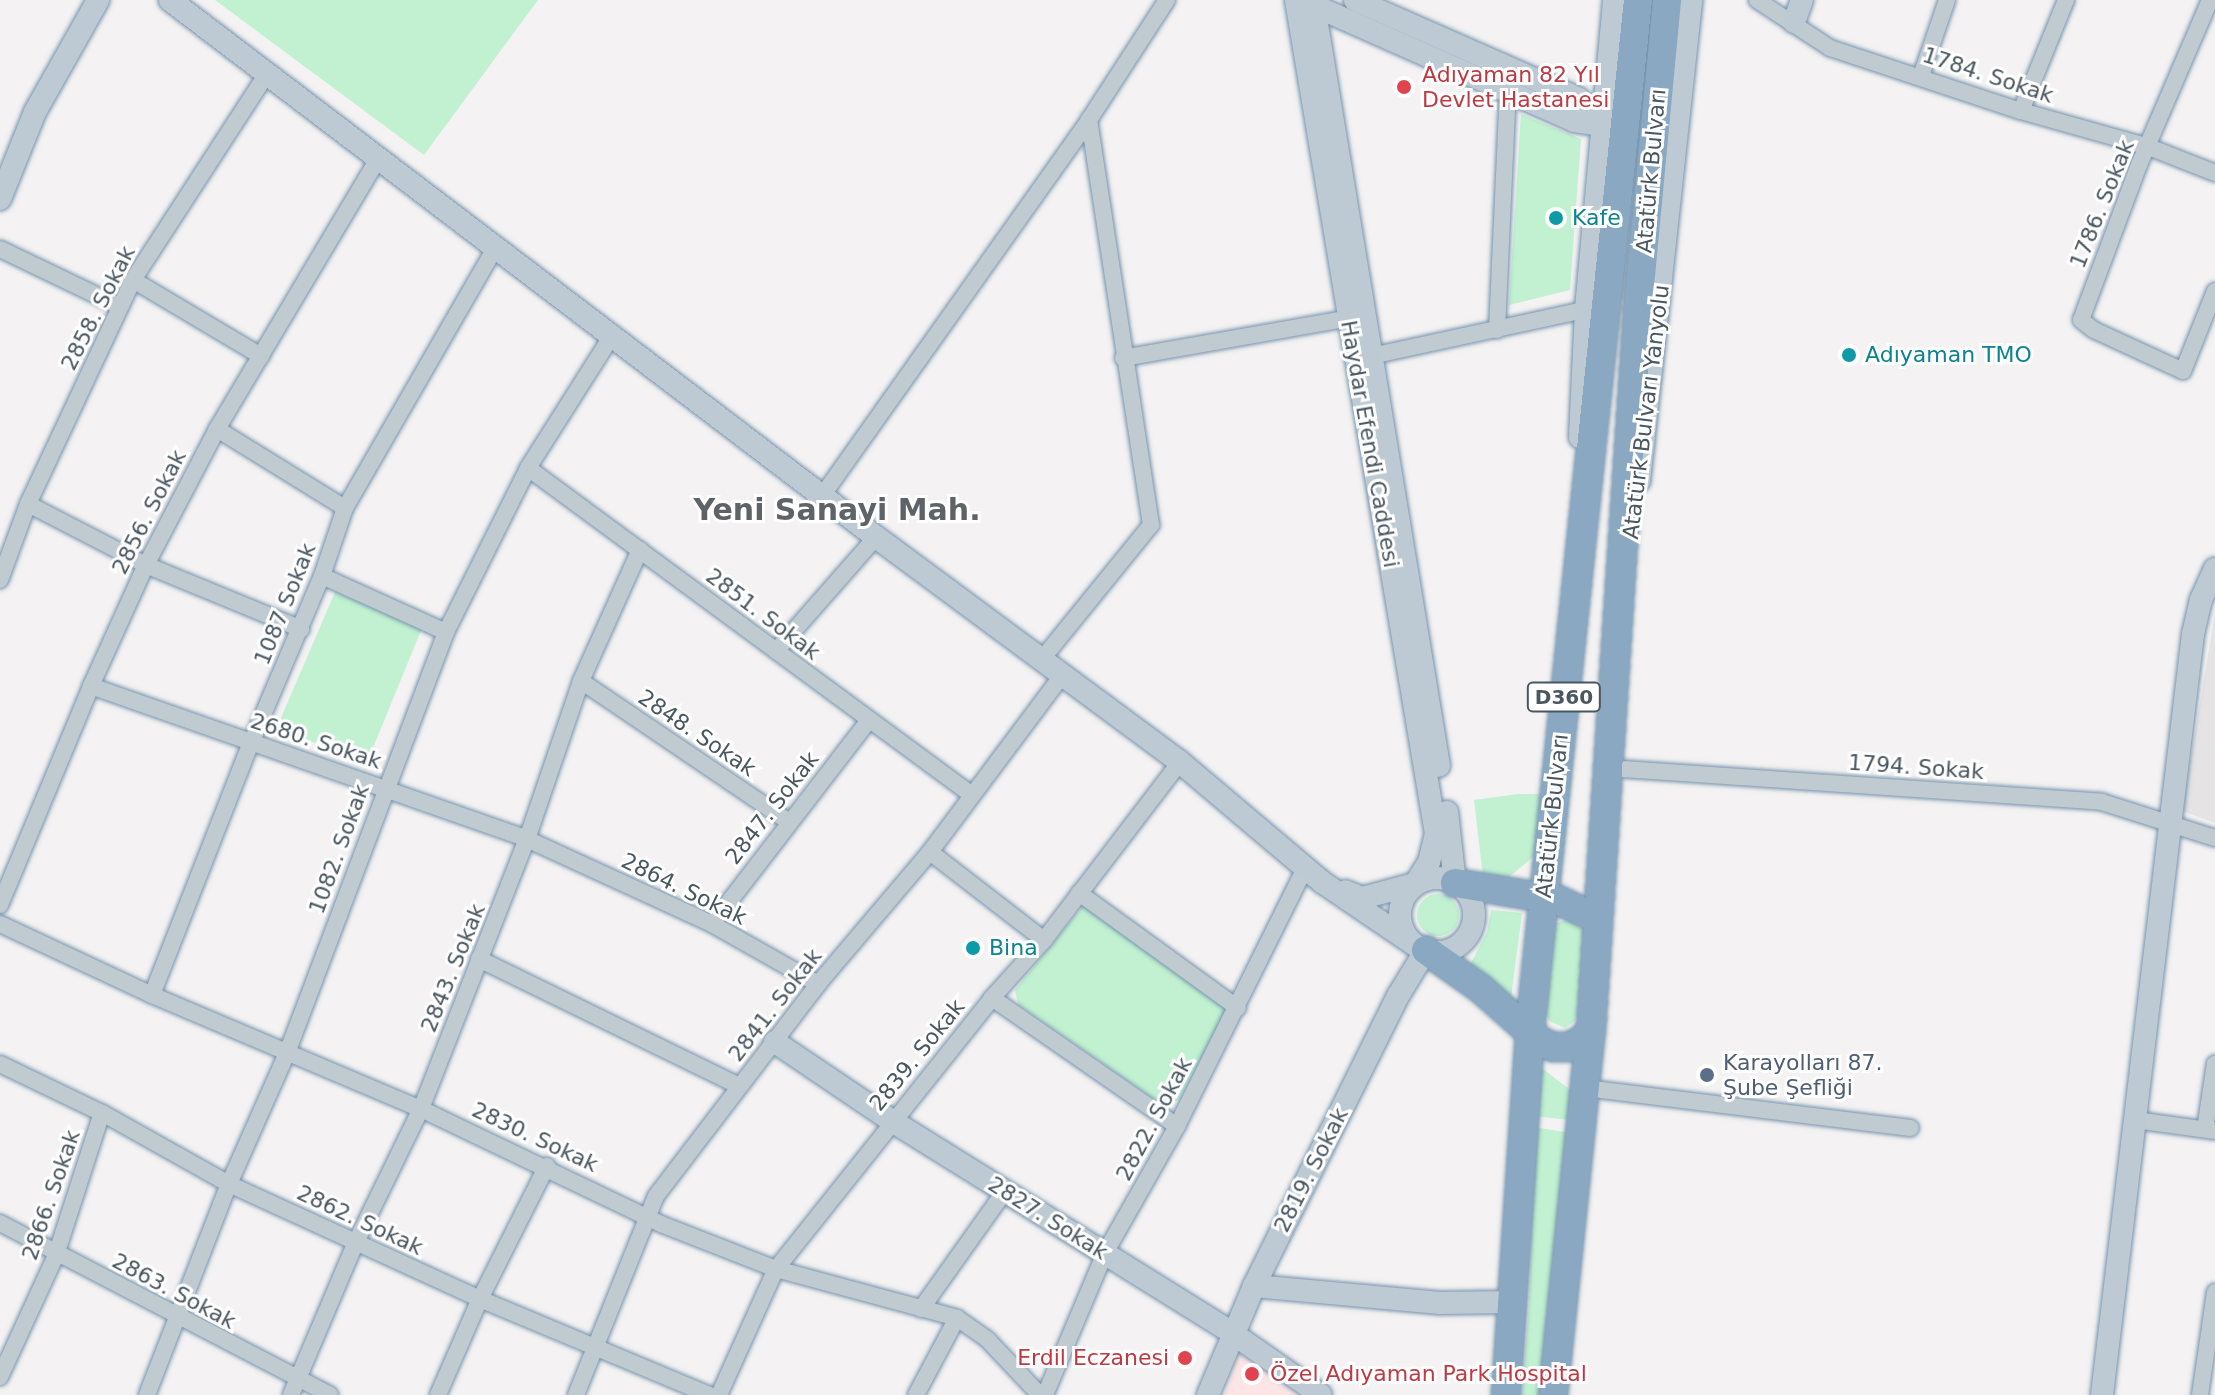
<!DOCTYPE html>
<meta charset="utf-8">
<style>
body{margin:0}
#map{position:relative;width:2215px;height:1395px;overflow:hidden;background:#f4f2f2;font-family:"DejaVu Sans",sans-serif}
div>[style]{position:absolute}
.education>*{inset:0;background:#e5e3e4}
.medical>*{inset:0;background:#fce5e4}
.green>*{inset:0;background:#c1f1d1}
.round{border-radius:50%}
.roads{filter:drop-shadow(0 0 2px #7593ad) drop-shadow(0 0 2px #7593ad)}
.street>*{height:16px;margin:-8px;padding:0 8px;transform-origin:8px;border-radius:8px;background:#c0cad1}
.secondary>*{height:22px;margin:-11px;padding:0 11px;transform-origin:11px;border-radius:11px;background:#becad3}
.secondary>.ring{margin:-11px;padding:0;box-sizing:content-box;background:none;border:22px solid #becad3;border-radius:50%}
.highway>*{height:28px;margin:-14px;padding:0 14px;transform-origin:14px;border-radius:14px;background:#8aa8c1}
.dots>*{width:22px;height:22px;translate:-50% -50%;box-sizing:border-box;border:4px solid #fff;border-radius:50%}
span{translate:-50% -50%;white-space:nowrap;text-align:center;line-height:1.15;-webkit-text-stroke:6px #fff;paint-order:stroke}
.shield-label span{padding:2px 6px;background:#fff;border:2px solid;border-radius:6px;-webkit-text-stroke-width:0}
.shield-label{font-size:20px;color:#495760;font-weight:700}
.health-label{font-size:22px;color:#be3a42}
.left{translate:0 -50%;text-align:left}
.right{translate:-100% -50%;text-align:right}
.street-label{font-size:22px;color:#495760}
.culture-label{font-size:22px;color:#0d838f}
.service-label{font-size:22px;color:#4e5e75}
.district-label{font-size:30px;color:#5e6367;font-weight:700}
</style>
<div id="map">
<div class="education">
<i style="clip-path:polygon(2215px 613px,2215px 823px,2182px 811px)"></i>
</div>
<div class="medical">
<i style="clip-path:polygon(1239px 1353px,1304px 1395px,1224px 1395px)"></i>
</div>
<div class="green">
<i style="clip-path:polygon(215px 0,538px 0,424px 155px)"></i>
<i style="clip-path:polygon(1521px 114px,1581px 139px,1570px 290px,1509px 305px)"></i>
<i style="clip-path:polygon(335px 592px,422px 628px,366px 765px,277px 727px)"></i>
<i style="clip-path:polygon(1518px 794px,1545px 794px,1537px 854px,1504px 881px,1483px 877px,1474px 800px)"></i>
<i class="round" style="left:1417px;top:894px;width:42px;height:42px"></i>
<i style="clip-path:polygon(1084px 905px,1230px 1009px,1179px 1100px,1169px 1104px,1157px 1101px,1018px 1004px,1015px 990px)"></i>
<i style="clip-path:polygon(1491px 910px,1522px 913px,1511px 998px,1470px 965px,1487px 932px)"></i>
<i style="clip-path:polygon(1570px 919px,1583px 930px,1579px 1018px,1565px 1028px,1549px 1021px,1546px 1012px,1553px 924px)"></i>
<i style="clip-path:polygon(1539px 1066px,1573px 1092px,1570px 1120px,1534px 1116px)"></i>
<i style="clip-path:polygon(1534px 1127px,1570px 1133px,1540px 1395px,1522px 1395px,1529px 1305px)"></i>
</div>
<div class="roads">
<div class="street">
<i style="left:1757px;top:0;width:87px;rotate:33.3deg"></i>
<i style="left:1830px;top:48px;width:201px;rotate:18.3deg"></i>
<i style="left:2021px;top:111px;width:133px;rotate:15.7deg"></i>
<i style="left:2149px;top:147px;width:71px;rotate:21.5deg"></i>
<i style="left:2210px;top:0;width:180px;rotate:113.3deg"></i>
<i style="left:2139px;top:165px;width:165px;rotate:110.5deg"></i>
<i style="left:2081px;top:320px;width:16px;rotate:38deg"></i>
<i style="left:2094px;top:330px;width:98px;rotate:24.7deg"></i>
<i style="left:2183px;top:371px;width:86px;rotate:-68.2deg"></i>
<i style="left:1921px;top:76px;width:80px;rotate:-71.1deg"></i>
<i style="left:2021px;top:111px;width:120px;rotate:-67.9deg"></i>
<i style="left:0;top:249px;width:132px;rotate:25.6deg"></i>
<i style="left:133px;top:280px;width:149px;rotate:30.7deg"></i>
<i style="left:1497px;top:330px;width:238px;rotate:-87.4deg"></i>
<i style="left:1123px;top:358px;width:230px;rotate:-10deg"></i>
<i style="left:1362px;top:358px;width:236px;rotate:-12.2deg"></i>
<i style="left:217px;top:429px;width:150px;rotate:31.7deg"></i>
<i style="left:528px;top:468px;width:551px;rotate:36.37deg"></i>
<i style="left:822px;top:496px;width:461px;rotate:-54.6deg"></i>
<i style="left:1089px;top:120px;width:143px;rotate:-57deg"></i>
<i style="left:28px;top:504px;width:133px;rotate:27.3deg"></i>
<i style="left:146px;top:565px;width:168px;rotate:22.4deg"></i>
<i style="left:322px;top:576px;width:136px;rotate:24.3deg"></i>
<i style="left:0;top:580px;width:81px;rotate:-69.8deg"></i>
<i style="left:28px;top:504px;width:247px;rotate:-64.9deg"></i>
<i style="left:133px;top:280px;width:246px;rotate:-57deg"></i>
<i style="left:776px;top:651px;width:152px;rotate:-48.7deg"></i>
<i style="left:1042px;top:659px;width:173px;rotate:-50.9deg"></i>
<i style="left:1151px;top:525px;width:410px;rotate:-98.7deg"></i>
<i style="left:581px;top:681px;width:250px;rotate:34.1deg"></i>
<i style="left:91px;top:686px;width:462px;rotate:19.3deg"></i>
<i style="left:527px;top:839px;width:204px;rotate:24.7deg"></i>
<i style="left:712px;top:924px;width:122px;rotate:29.5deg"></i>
<i style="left:1609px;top:768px;width:494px;rotate:3.9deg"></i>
<i style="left:2102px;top:802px;width:119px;rotate:17.7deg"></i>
<i style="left:930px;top:852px;width:144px;rotate:37.7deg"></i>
<i style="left:1079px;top:893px;width:196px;rotate:35.9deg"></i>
<i style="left:0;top:905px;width:237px;rotate:-67.4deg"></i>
<i style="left:91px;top:686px;width:133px;rotate:-65.6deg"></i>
<i style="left:146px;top:565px;width:153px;rotate:-62.4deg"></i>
<i style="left:217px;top:429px;width:314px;rotate:-59.2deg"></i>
<i style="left:0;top:924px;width:168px;rotate:25deg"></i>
<i style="left:152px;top:995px;width:292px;rotate:23deg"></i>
<i style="left:421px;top:1109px;width:266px;rotate:25.6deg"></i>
<i style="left:661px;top:1224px;width:123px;rotate:21.4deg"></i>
<i style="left:776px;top:1269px;width:188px;rotate:15.1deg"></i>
<i style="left:957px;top:1318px;width:37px;rotate:35deg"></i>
<i style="left:987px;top:1339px;width:77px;rotate:46.6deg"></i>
<i style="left:712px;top:924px;width:257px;rotate:-52.4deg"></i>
<i style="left:479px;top:959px;width:289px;rotate:26deg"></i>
<i style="left:152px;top:995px;width:271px;rotate:-68.6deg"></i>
<i style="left:251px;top:743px;width:181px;rotate:-67deg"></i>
<i style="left:322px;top:576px;width:72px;rotate:-71.3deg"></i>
<i style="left:345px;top:508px;width:300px;rotate:-60deg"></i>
<i style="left:992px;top:998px;width:225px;rotate:34.7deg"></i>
<i style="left:0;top:1064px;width:113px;rotate:25.7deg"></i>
<i style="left:102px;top:1113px;width:145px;rotate:29.2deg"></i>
<i style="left:229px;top:1184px;width:276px;rotate:24.6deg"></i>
<i style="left:480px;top:1299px;width:249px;rotate:22.7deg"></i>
<i style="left:1585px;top:1088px;width:328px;rotate:7deg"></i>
<i style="left:2135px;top:1120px;width:81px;rotate:7.8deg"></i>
<i style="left:2205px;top:1129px;width:66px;rotate:-81.3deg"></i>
<i style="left:0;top:1223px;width:372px;rotate:27.5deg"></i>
<i style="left:921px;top:1309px;width:145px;rotate:-54.6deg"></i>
<i style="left:0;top:1377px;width:134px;rotate:-65.3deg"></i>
<i style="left:56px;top:1255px;width:149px;rotate:-72.1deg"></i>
<i style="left:147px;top:1395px;width:226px;rotate:-68.8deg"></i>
<i style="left:229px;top:1184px;width:143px;rotate:-66.1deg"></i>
<i style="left:287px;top:1053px;width:450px;rotate:-69.3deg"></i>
<i style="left:446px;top:632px;width:183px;rotate:-63.4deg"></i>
<i style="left:528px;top:468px;width:155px;rotate:-57.6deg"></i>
<i style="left:291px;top:1395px;width:166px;rotate:-67deg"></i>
<i style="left:356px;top:1242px;width:148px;rotate:-64deg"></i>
<i style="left:421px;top:1109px;width:290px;rotate:-68.6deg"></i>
<i style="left:527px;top:839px;width:167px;rotate:-71.1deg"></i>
<i style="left:581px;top:681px;width:144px;rotate:-65.8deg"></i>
<i style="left:438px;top:1395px;width:105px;rotate:-66.4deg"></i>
<i style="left:480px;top:1299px;width:149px;rotate:-63.3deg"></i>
<i style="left:576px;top:1395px;width:214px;rotate:-68.1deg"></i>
<i style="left:656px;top:1196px;width:267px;rotate:-52.6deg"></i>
<i style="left:818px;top:984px;width:173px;rotate:-49.7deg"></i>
<i style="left:930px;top:852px;width:222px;rotate:-53.2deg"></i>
<i style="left:719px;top:1395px;width:138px;rotate:-65.7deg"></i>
<i style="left:776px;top:1269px;width:347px;rotate:-51.4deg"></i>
<i style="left:992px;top:998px;width:78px;rotate:-48.1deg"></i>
<i style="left:1044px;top:940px;width:224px;rotate:-52.6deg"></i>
<i style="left:916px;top:1395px;width:87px;rotate:-62deg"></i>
<i style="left:1045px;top:1395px;width:154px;rotate:-67.1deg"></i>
<i style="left:1105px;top:1253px;width:146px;rotate:-60.4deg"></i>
<i style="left:1177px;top:1126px;width:290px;rotate:-63.6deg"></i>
<i style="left:2200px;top:1395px;width:104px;rotate:-81.7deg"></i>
</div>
<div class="secondary">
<i style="left:170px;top:0;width:887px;rotate:37.26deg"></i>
<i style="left:876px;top:537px;width:378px;rotate:36.5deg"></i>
<i style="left:1180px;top:762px;width:186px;rotate:40.2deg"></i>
<i style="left:1322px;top:882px;width:112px;rotate:34.1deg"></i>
<i style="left:1296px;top:0;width:846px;rotate:80.47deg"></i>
<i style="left:1436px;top:834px;width:29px;rotate:104deg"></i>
<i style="left:1429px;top:862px;width:26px;rotate:122deg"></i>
<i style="left:1415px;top:884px;width:55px;rotate:165.2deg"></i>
<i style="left:1362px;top:898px;width:18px;rotate:-158deg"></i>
<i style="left:1313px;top:0;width:776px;rotate:80.66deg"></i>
<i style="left:1355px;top:0;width:245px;rotate:23.8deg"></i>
<i style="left:1579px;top:99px;width:35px;rotate:47deg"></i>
<i style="left:1306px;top:2px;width:293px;rotate:23.9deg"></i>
<i style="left:1574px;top:121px;width:29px;rotate:8deg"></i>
<i style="left:1794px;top:22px;width:23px;rotate:-70deg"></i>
<i style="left:0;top:199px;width:94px;rotate:-68.1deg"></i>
<i style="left:35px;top:112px;width:129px;rotate:-60.6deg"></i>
<i style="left:1580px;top:437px;width:128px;rotate:-87.3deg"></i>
<i style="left:1586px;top:309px;width:310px;rotate:-84.8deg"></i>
<i style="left:1639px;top:481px;width:484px;rotate:-83.8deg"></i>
<i style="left:1447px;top:812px;width:71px;rotate:83.6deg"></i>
<i class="ring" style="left:1400px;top:878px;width:52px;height:52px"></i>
<i style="left:775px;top:1042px;width:141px;rotate:34deg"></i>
<i style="left:892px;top:1121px;width:401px;rotate:31.9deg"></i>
<i style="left:1232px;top:1333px;width:108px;rotate:34.9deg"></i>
<i style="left:1254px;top:1286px;width:187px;rotate:5.2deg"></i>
<i style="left:1440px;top:1303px;width:72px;rotate:-0.8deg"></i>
<i style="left:1208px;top:1395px;width:118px;rotate:-67.1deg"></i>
<i style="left:1254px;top:1286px;width:324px;rotate:-63.6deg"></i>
<i style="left:1398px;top:996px;width:54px;rotate:-58.7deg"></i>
<i style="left:2102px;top:1395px;width:766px;rotate:-83.18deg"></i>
<i style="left:2193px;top:634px;width:35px;rotate:-77deg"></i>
<i style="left:2201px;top:600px;width:34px;rotate:-66deg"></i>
</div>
<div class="highway">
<i style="left:1455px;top:883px;width:104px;rotate:9.4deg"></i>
<i style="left:1558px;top:900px;width:44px;rotate:25.4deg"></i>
<i style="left:1426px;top:950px;width:66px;rotate:35.1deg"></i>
<i style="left:1480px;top:988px;width:80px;rotate:41.5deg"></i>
<i style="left:1540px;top:1041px;width:14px;rotate:25deg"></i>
<i style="left:1553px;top:1047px;width:15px"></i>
<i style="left:1568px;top:1047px;width:14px;rotate:-25deg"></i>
<i style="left:1581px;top:1041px;width:15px;rotate:-48deg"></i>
<i style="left:1506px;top:1395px;width:365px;rotate:-86.2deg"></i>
<i style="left:1530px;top:1031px;width:1037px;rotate:-84.02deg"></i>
<i style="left:1553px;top:1395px;width:367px;rotate:-84.1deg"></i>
<i style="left:1591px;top:1030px;width:735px;rotate:-86.25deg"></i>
<i style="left:1639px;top:297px;width:298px;rotate:-84.6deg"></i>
</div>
</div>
<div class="dots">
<i style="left:1404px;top:87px;background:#e0444e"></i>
<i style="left:1556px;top:218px;background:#0f9aa8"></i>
<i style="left:1849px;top:355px;background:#0f9aa8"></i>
<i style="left:973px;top:948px;background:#0f9aa8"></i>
<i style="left:1707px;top:1075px;background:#5c6f8a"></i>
<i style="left:1185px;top:1358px;background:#e0444e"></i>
<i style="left:1252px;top:1374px;background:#e0444e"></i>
</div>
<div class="shield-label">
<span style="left:1564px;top:697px">D360</span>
</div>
<div class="health-label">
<span class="left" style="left:1422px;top:87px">Adıyaman 82 Yıl<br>Devlet Hastanesi</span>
<span class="right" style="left:1169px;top:1358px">Erdil Eczanesi</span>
<span class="left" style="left:1270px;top:1374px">Özel Adıyaman Park Hospital</span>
</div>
<div class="street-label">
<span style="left:1988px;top:75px;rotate:18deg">1784. Sokak</span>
<span style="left:1651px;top:171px;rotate:-85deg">Atatürk Bulvarı</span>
<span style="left:2102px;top:204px;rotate:-68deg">1786. Sokak</span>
<span style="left:98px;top:308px;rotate:-63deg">2858. Sokak</span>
<span style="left:1646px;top:412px;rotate:-83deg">Atatürk Bulvarı Yanyolu</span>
<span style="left:1370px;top:444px;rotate:80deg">Haydar Efendi Caddesi</span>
<span style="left:149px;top:512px;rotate:-63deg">2856. Sokak</span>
<span style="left:285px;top:604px;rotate:-68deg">1087 Sokak</span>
<span style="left:763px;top:614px;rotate:37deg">2851. Sokak</span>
<span style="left:697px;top:733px;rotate:34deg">2848. Sokak</span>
<span style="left:316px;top:741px;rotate:18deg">2680. Sokak</span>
<span style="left:1916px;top:767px;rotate:4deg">1794. Sokak</span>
<span style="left:772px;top:808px;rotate:-52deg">2847. Sokak</span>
<span style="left:1552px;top:816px;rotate:-84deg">Atatürk Bulvarı</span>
<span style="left:339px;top:849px;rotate:-70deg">1082. Sokak</span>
<span style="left:684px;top:889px;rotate:26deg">2864. Sokak</span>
<span style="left:453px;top:968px;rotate:-68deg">2843. Sokak</span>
<span style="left:775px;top:1005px;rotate:-52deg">2841. Sokak</span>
<span style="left:917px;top:1055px;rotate:-51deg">2839. Sokak</span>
<span style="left:1154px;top:1119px;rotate:-62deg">2822. Sokak</span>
<span style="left:535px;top:1137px;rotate:25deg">2830. Sokak</span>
<span style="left:1311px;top:1170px;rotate:-63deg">2819. Sokak</span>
<span style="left:51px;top:1195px;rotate:-71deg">2866. Sokak</span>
<span style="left:1048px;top:1218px;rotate:32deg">2827. Sokak</span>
<span style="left:360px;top:1220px;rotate:25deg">2862. Sokak</span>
<span style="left:174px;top:1291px;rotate:28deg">2863. Sokak</span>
</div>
<div class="culture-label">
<span class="left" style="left:1572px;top:218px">Kafe</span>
<span class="left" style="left:1865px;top:355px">Adıyaman TMO</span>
<span class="left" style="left:989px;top:948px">Bina</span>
</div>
<div class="service-label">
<span class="left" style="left:1723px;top:1075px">Karayolları 87.<br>Şube Şefliği</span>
</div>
<div class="district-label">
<span style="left:837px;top:510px">Yeni Sanayi Mah.</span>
</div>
</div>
